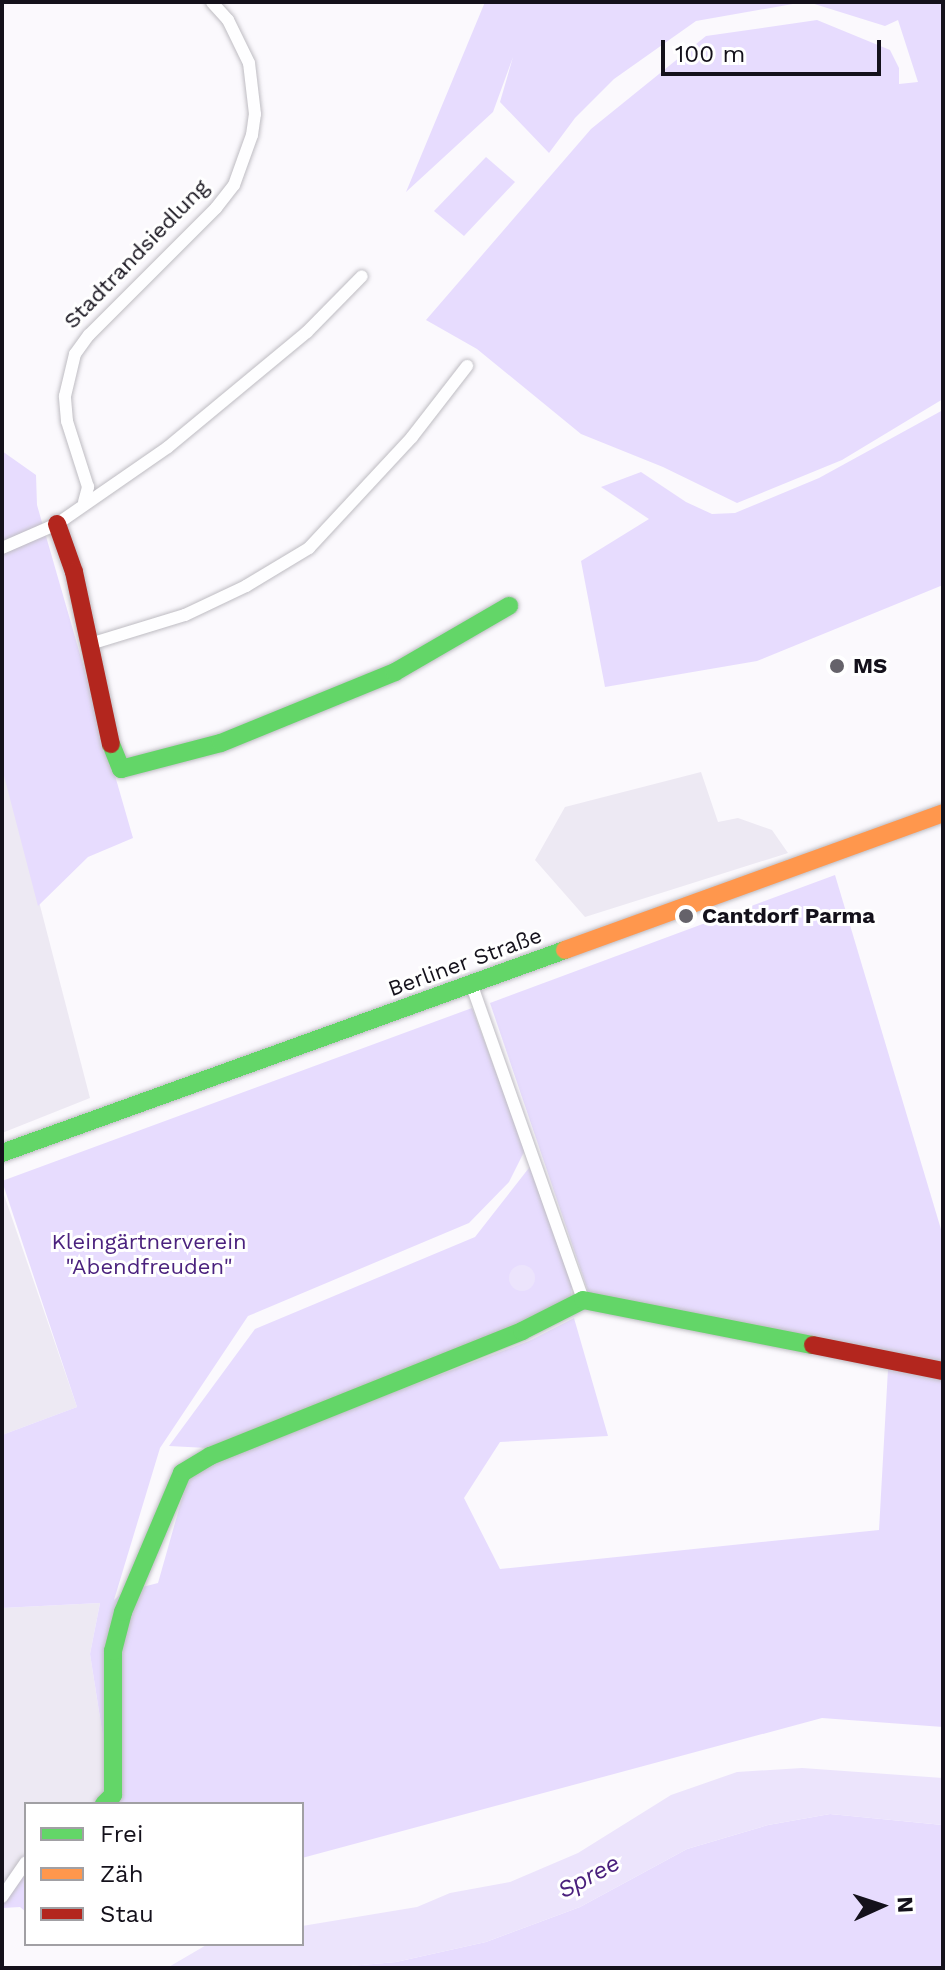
<!DOCTYPE html>
<meta charset="utf-8">
<style>
body{margin:0}
#map{position:relative;width:945px;height:1970px;overflow:hidden;background:#fbf9fd;font-family:"Work Sans",sans-serif}
div>[style]{position:absolute}
.built>*{inset:0;background:#ede9f3}
.green>*{inset:0;background:#e7dcfe}
.water>*{inset:0;background:#ece4fc}
.round{border-radius:50%}
.roads{filter:drop-shadow(0 0 2px #bebcc2) drop-shadow(0 0 2px #bebcc2)}
.street>*{height:12px;margin:-6px;padding:0 6px;transform-origin:6px;border-radius:6px;background:#fefeff}
.fast>*{height:18px;margin:-9px;padding:0 9px;transform-origin:9px;border-radius:9px;background:#63d668}
.slow>*{height:18px;margin:-9px;padding:0 9px;transform-origin:9px;border-radius:9px;background:#ff974d}
.jam>*{height:18px;margin:-9px;padding:0 9px;transform-origin:9px;border-radius:9px;background:#b3261e}
.dots>*{width:22px;height:22px;translate:-50% -50%;box-sizing:border-box;border:4px solid #fff;border-radius:50%}
span{translate:-50% -50%;white-space:nowrap;text-align:center;line-height:1.15;-webkit-text-stroke:6px #fff;paint-order:stroke}
.street-label{font-size:22px;color:#14111b}
.poi-label{font-size:22px;color:#14111b;font-weight:700}
.left{translate:0 -50%;text-align:left}
.park-label{font-size:22px;color:#4b227e}
.water-label{font-size:24px;color:#4a207d;font-style:italic}
.frame{position:absolute;inset:0;border:4px solid #14111b;pointer-events:none}
.legend{position:absolute;left:24px;top:1802px;width:280px;height:144px;box-sizing:border-box;background:#fff;border:2px solid #a1a0a4;margin:0;padding:10px 14px;list-style:none;font-size:24px;color:#14111b}
.legend li{display:flex;align-items:center;gap:16px;height:40px}
.legend b{width:40px;border:2px solid #a1a0a4}
.north{position:absolute;left:841px;top:1866px;width:80px;height:80px;-webkit-text-stroke:6px #fff;paint-order:stroke;rotate:87deg;font-size:22px;font-weight:700;line-height:32px;text-align:center;color:#14111b}
.north::after{content:'';display:block;margin:auto;width:28px;height:36px;background:#14111b;clip-path:polygon(50% 0,100% 100%,50% 72%,0 100%)}
.scale{position:absolute;left:661px;top:40px;width:220px;height:36px;box-sizing:border-box;border:4px solid #14111b;border-top:0;padding-left:10px;font-size:24px;line-height:28px;white-space:nowrap;color:#14111b;-webkit-text-stroke:6px #fff;paint-order:stroke}
</style>
<div id="map">
<div class="built">
<i style="clip-path:polygon(4px 767px,90px 1098px,2px 1133px,2px 768px)"></i>
<i style="clip-path:polygon(701px 772px,718px 822px,738px 818px,772px 830px,788px 853px,585px 917px,535px 860px,565px 807px)"></i>
<i style="clip-path:polygon(2px 1189px,77px 1407px,2px 1435px)"></i>
<i style="clip-path:polygon(100px 1603px,90px 1654px,111px 1788px,97px 1804px,26px 1804px,26px 1852px,2px 1885px,2px 1608px)"></i>
</div>
<div class="green">
<i style="clip-path:polygon(485px 2px,804px 2px,696px 21px,614px 79px,575px 118px,549px 153px,500px 102px,513px 57px,493px 112px,406px 192px)"></i>
<i style="clip-path:polygon(808px 2px,943px 2px,943px 399px,842px 460px,737px 503px,663px 467px,581px 434px,477px 349px,426px 320px,591px 129px,706px 36px,817px 20px,890px 50px,899px 68px,899px 84px,918px 82px,898px 20px,885px 26px)"></i>
<i style="clip-path:polygon(486px 157px,515px 182px,464px 236px,434px 211px)"></i>
<i style="clip-path:polygon(943px 410px,943px 585px,757px 661px,605px 687px,581px 561px,649px 519px,601px 487px,641px 472px,686px 502px,712px 514px,735px 513px,819px 478px)"></i>
<i style="clip-path:polygon(2px 451px,36px 475px,37px 505px,133px 838px,88px 857px,38px 906px,2px 768px)"></i>
<i style="clip-path:polygon(835px 875px,943px 1236px,943px 1367px,589px 1294px,490px 1003px)"></i>
<i style="clip-path:polygon(472px 1008px,525px 1150px,509px 1182px,469px 1223px,248px 1316px,160px 1448px,114px 1600px,123px 1592px,158px 1583px,188px 1477px,217px 1459px,529px 1341px,574px 1318px,608px 1436px,500px 1442px,464px 1498px,500px 1569px,879px 1530px,888px 1369px,943px 1380px,943px 1727px,822px 1718px,302px 1858px,302px 1804px,97px 1804px,111px 1788px,90px 1654px,100px 1603px,2px 1608px,2px 1435px,77px 1407px,2px 1181px)"></i>
<i style="clip-path:polygon(532px 1164px,572px 1285px,571px 1296px,564px 1304px,524px 1326px,207px 1448px,169px 1446px,255px 1329px,475px 1237px)"></i>
<i style="clip-path:polygon(830px 1814px,943px 1825px,943px 1968px,327px 1968px,396px 1962px,486px 1942px,580px 1907px,687px 1849px,768px 1825px)"></i>
<i style="clip-path:polygon(26px 1852px,26px 1912px,20px 1907px,2px 1908px,2px 1885px)"></i>
</div>
<div class="water">
<i class="round" style="left:509px;top:1265px;width:26px;height:26px"></i>
<i style="clip-path:polygon(802px 1768px,943px 1778px,943px 1825px,830px 1814px,768px 1825px,687px 1849px,580px 1907px,486px 1942px,396px 1962px,327px 1968px,167px 1968px,208px 1944px,302px 1944px,302px 1926px,417px 1907px,450px 1893px,510px 1882px,578px 1853px,671px 1795px,737px 1772px)"></i>
</div>
<div class="roads">
<div class="street">
<i style="left:84px;top:502px;width:16px;rotate:-75deg"></i>
<i style="left:88px;top:487px;width:69px;rotate:-107.7deg"></i>
<i style="left:67px;top:421px;width:25px;rotate:-95deg"></i>
<i style="left:65px;top:396px;width:43px;rotate:-76.6deg"></i>
<i style="left:75px;top:354px;width:24px;rotate:-54deg"></i>
<i style="left:89px;top:335px;width:180px;rotate:-45deg"></i>
<i style="left:216px;top:208px;width:29px;rotate:-52deg"></i>
<i style="left:234px;top:185px;width:53px;rotate:-70.2deg"></i>
<i style="left:252px;top:135px;width:21px;rotate:-82deg"></i>
<i style="left:255px;top:114px;width:51px;rotate:-96.7deg"></i>
<i style="left:249px;top:63px;width:48px;rotate:-116deg"></i>
<i style="left:228px;top:20px;width:24px;rotate:-132deg"></i>
<i style="left:2px;top:548px;width:60px;rotate:-23.6deg"></i>
<i style="left:57px;top:524px;width:135px;rotate:-34.7deg"></i>
<i style="left:168px;top:447px;width:180px;rotate:-39.6deg"></i>
<i style="left:307px;top:332px;width:78px;rotate:-45.5deg"></i>
<i style="left:90px;top:644px;width:99px;rotate:-17deg"></i>
<i style="left:185px;top:615px;width:68px;rotate:-25.4deg"></i>
<i style="left:246px;top:586px;width:74px;rotate:-31.1deg"></i>
<i style="left:309px;top:548px;width:151px;rotate:-47.1deg"></i>
<i style="left:412px;top:437px;width:90px;rotate:-52.2deg"></i>
<i style="left:472px;top:986px;width:333px;rotate:70.5deg"></i>
<i style="left:2px;top:1897px;width:42px;rotate:-55.6deg"></i>
</div>
<div class="fast">
<i style="left:111px;top:744px;width:27px;rotate:68deg"></i>
<i style="left:121px;top:769px;width:103px;rotate:-14.6deg"></i>
<i style="left:221px;top:743px;width:188px;rotate:-22.2deg"></i>
<i style="left:395px;top:672px;width:132px;rotate:-30.1deg"></i>
<i style="left:2px;top:1153px;width:598px;rotate:-19.83deg"></i>
<i style="left:104px;top:1804px;width:13px;rotate:-45deg"></i>
<i style="left:113px;top:1795px;width:144px;rotate:-90deg"></i>
<i style="left:113px;top:1651px;width:40px;rotate:-75.6deg"></i>
<i style="left:123px;top:1612px;width:151px;rotate:-67deg"></i>
<i style="left:182px;top:1473px;width:33px;rotate:-31deg"></i>
<i style="left:210px;top:1456px;width:336px;rotate:-21.8deg"></i>
<i style="left:522px;top:1331px;width:68px;rotate:-26.9deg"></i>
<i style="left:583px;top:1300px;width:234px;rotate:11.1deg"></i>
</div>
<div class="slow">
<i style="left:565px;top:950px;width:402px;rotate:-19.9deg"></i>
</div>
<div class="jam">
<i style="left:57px;top:524px;width:51px;rotate:70.5deg"></i>
<i style="left:74px;top:572px;width:176px;rotate:77.9deg"></i>
<i style="left:813px;top:1345px;width:133px;rotate:11.3deg"></i>
</div>
</div>
<div class="dots">
<i style="left:837px;top:666px;background:#65626a"></i>
<i style="left:686px;top:916px;background:#65626a"></i>
</div>
<div class="street-label">
<span style="left:136px;top:254px;rotate:-46deg">Stadtrandsiedlung</span>
<span style="left:465px;top:962px;rotate:-20deg">Berliner Straße</span>
</div>
<div class="poi-label">
<span class="left" style="left:853px;top:666px">MS</span>
<span class="left" style="left:702px;top:916px">Cantdorf Parma</span>
</div>
<div class="park-label">
<span style="left:149px;top:1254px">Kleingärtnerverein<br>"Abendfreuden"</span>
</div>
<div class="water-label">
<span style="left:589px;top:1877px;rotate:-28deg">Spree</span>
</div>
<div class="frame"></div>
<ul class="legend">
<li><b style="height:10px;background:#63d668"></b>Frei</li>
<li><b style="height:10px;background:#ff974d"></b>Zäh</li>
<li><b style="height:10px;background:#b3261e"></b>Stau</li>
</ul>
<div class="north">N</div>
<div class="scale">100 m</div>
</div>
